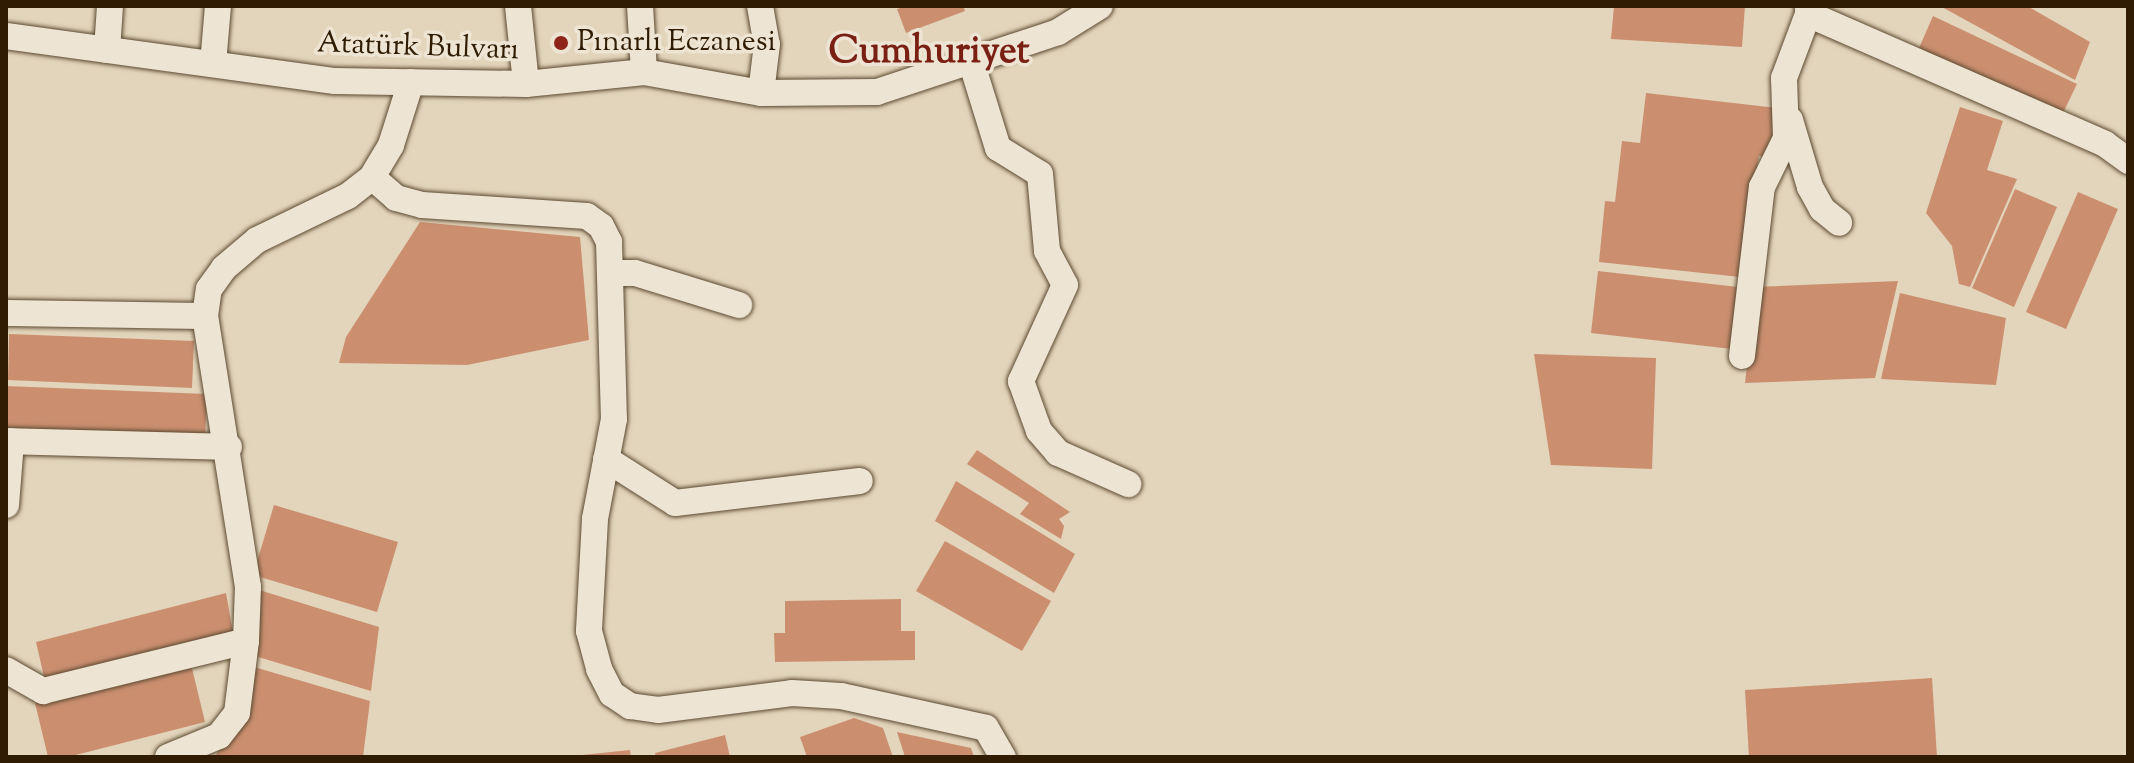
<!DOCTYPE html>
<meta charset="utf-8">
<style>
body{margin:0}
#map{position:relative;width:2134px;height:763px;overflow:hidden;background:#e3d5bb;font-family:"Sorts Mill Goudy",serif}
div>[style]{position:absolute}
.building>*{inset:0;background:#cb8f70}
.roads{filter:drop-shadow(0 0 2px #5c4a31) drop-shadow(0 0 2px #5c4a31)}
.minor>*{height:26px;margin:-13px;padding:0 13px;transform-origin:13px;border-radius:13px;background:#ede4d3}
.dots>*{width:22px;height:22px;translate:-50% -50%;box-sizing:border-box;border:4px solid #ede4d3;border-radius:50%}
span{translate:-50% -50%;white-space:nowrap;text-align:center;line-height:1.15;-webkit-text-stroke:7px #ede4d3;paint-order:stroke}
.poi-label{font-size:30px;color:#2f1c03}
.left{translate:0 -50%;text-align:left}
.street-label{font-size:30px;color:#2f1c03}
.district-label{font-size:38px;color:#7a1f14;font-weight:700}
.frame{position:absolute;inset:0;border:8px solid #2f1c03;pointer-events:none}
</style>
<div id="map">
<div class="building">
<i style="clip-path:polygon(907px 6px,963px 6px,965px 11px,906px 33px,897px 9px)"></i>
<i style="clip-path:polygon(1614px 6px,1745px 6px,1742px 47px,1611px 39px)"></i>
<i style="clip-path:polygon(1940px 6px,2027px 6px,2090px 42px,2075px 80px)"></i>
<i style="clip-path:polygon(1933px 16px,2077px 84px,2062px 115px,1919px 48px)"></i>
<i style="clip-path:polygon(1646px 93px,1777px 108px,1772px 158px,1759px 156px,1740px 277px,1599px 262px,1605px 201px,1615px 202px,1622px 141px,1640px 143px)"></i>
<i style="clip-path:polygon(1960px 107px,2003px 121px,1987px 170px,2017px 179px,1970px 287px,1959px 284px,1952px 246px,1926px 213px)"></i>
<i style="clip-path:polygon(2015px 189px,2057px 207px,2014px 307px,1972px 288px)"></i>
<i style="clip-path:polygon(2078px 192px,2118px 209px,2066px 329px,2026px 312px)"></i>
<i style="clip-path:polygon(420px 222px,580px 237px,589px 340px,467px 365px,339px 363px,346px 337px)"></i>
<i style="clip-path:polygon(1598px 271px,1738px 287px,1732px 349px,1591px 333px)"></i>
<i style="clip-path:polygon(1898px 281px,1875px 378px,1745px 383px,1756px 287px)"></i>
<i style="clip-path:polygon(1900px 293px,2006px 318px,1996px 385px,1881px 379px)"></i>
<i style="clip-path:polygon(9px 334px,194px 341px,192px 388px,8px 380px)"></i>
<i style="clip-path:polygon(1534px 354px,1656px 358px,1652px 469px,1551px 465px)"></i>
<i style="clip-path:polygon(6px 386px,207px 394px,205px 440px,6px 432px)"></i>
<i style="clip-path:polygon(977px 450px,1070px 512px,1059px 519px,1064px 526px,1061px 539px,1020px 514px,1029px 503px,967px 464px)"></i>
<i style="clip-path:polygon(956px 481px,1075px 554px,1054px 593px,935px 521px)"></i>
<i style="clip-path:polygon(274px 505px,398px 542px,377px 612px,253px 575px)"></i>
<i style="clip-path:polygon(945px 541px,1051px 601px,1022px 651px,916px 591px)"></i>
<i style="clip-path:polygon(256px 589px,379px 627px,371px 691px,255px 656px)"></i>
<i style="clip-path:polygon(226px 593px,233px 633px,45px 681px,36px 642px)"></i>
<i style="clip-path:polygon(901px 599px,901px 631px,915px 631px,915px 660px,775px 662px,774px 633px,785px 633px,785px 601px)"></i>
<i style="clip-path:polygon(191px 664px,205px 722px,68px 757px,48px 757px,35px 703px)"></i>
<i style="clip-path:polygon(254px 667px,370px 701px,363px 757px,214px 757px,238px 726px)"></i>
<i style="clip-path:polygon(1932px 678px,1937px 757px,1749px 757px,1745px 690px)"></i>
<i style="clip-path:polygon(854px 718px,883px 728px,893px 757px,807px 757px,800px 737px)"></i>
<i style="clip-path:polygon(897px 732px,971px 748px,974px 757px,905px 757px)"></i>
<i style="clip-path:polygon(725px 735px,730px 757px,656px 757px,655px 753px)"></i>
<i style="clip-path:polygon(630px 750px,631px 757px,583px 757px,582px 755px)"></i>
</div>
<div class="roads">
<div class="minor">
<i style="left:518px;top:6px;width:78px;rotate:84.1deg"></i>
<i style="left:640px;top:6px;width:66px;rotate:86.5deg"></i>
<i style="left:760px;top:6px;width:39px;rotate:80deg"></i>
<i style="left:767px;top:44px;width:49px;rotate:97deg"></i>
<i style="left:1808px;top:6px;width:8px;rotate:90deg"></i>
<i style="left:1808px;top:14px;width:324px;rotate:23.6deg"></i>
<i style="left:2105px;top:144px;width:29px;rotate:36deg"></i>
<i style="left:6px;top:36px;width:332px;rotate:7.8deg"></i>
<i style="left:335px;top:81px;width:191px;rotate:0.9deg"></i>
<i style="left:526px;top:84px;width:119px;rotate:-5.8deg"></i>
<i style="left:644px;top:72px;width:119px;rotate:10.2deg"></i>
<i style="left:761px;top:93px;width:116px;rotate:-0.5deg"></i>
<i style="left:877px;top:92px;width:191px;rotate:-18.3deg"></i>
<i style="left:1058px;top:32px;width:49px;rotate:-31.8deg"></i>
<i style="left:107px;top:50px;width:44px;rotate:-86.1deg"></i>
<i style="left:971px;top:61px;width:91px;rotate:72.8deg"></i>
<i style="left:998px;top:148px;width:49px;rotate:31.8deg"></i>
<i style="left:1040px;top:174px;width:77px;rotate:84.8deg"></i>
<i style="left:1047px;top:251px;width:38px;rotate:62deg"></i>
<i style="left:1065px;top:285px;width:106px;rotate:114.6deg"></i>
<i style="left:1021px;top:381px;width:53px;rotate:70.2deg"></i>
<i style="left:1039px;top:431px;width:29px;rotate:49deg"></i>
<i style="left:1058px;top:453px;width:77px;rotate:23.9deg"></i>
<i style="left:213px;top:64px;width:58px;rotate:-85.1deg"></i>
<i style="left:1790px;top:120px;width:70px;rotate:73.4deg"></i>
<i style="left:1810px;top:187px;width:25px;rotate:61deg"></i>
<i style="left:1822px;top:209px;width:22px;rotate:39deg"></i>
<i style="left:372px;top:177px;width:32px;rotate:41deg"></i>
<i style="left:396px;top:198px;width:27px;rotate:15deg"></i>
<i style="left:422px;top:205px;width:165px;rotate:3.8deg"></i>
<i style="left:587px;top:216px;width:17px;rotate:36deg"></i>
<i style="left:601px;top:226px;width:18px;rotate:63deg"></i>
<i style="left:609px;top:242px;width:177px;rotate:88.4deg"></i>
<i style="left:614px;top:419px;width:102px;rotate:100.8deg"></i>
<i style="left:595px;top:519px;width:112px;rotate:93.1deg"></i>
<i style="left:589px;top:631px;width:39px;rotate:75deg"></i>
<i style="left:599px;top:669px;width:28px;rotate:63deg"></i>
<i style="left:612px;top:694px;width:22px;rotate:34deg"></i>
<i style="left:630px;top:706px;width:28px;rotate:8deg"></i>
<i style="left:658px;top:710px;width:135px;rotate:-7.2deg"></i>
<i style="left:792px;top:693px;width:49px;rotate:3.5deg"></i>
<i style="left:841px;top:696px;width:148px;rotate:12.4deg"></i>
<i style="left:986px;top:728px;width:34px;rotate:60deg"></i>
<i style="left:614px;top:273px;width:21px"></i>
<i style="left:635px;top:273px;width:109px;rotate:17.1deg"></i>
<i style="left:6px;top:313px;width:199px;rotate:0.9deg"></i>
<i style="left:1742px;top:356px;width:170px;rotate:-83.3deg"></i>
<i style="left:1762px;top:187px;width:55px;rotate:-63.9deg"></i>
<i style="left:1786px;top:138px;width:60px;rotate:-91.9deg"></i>
<i style="left:1784px;top:78px;width:68px;rotate:-69.4deg"></i>
<i style="left:6px;top:441px;width:223px;rotate:1.5deg"></i>
<i style="left:606px;top:459px;width:82px;rotate:32.5deg"></i>
<i style="left:675px;top:503px;width:186px;rotate:-6.8deg"></i>
<i style="left:6px;top:505px;width:64px;rotate:-85.5deg"></i>
<i style="left:6px;top:670px;width:43px;rotate:29.6deg"></i>
<i style="left:43px;top:691px;width:209px;rotate:-13.8deg"></i>
<i style="left:168px;top:757px;width:55px;rotate:-22.4deg"></i>
<i style="left:219px;top:736px;width:29px;rotate:-52deg"></i>
<i style="left:237px;top:713px;width:73px;rotate:-82.9deg"></i>
<i style="left:246px;top:641px;width:54px;rotate:-87.9deg"></i>
<i style="left:248px;top:587px;width:274px;rotate:-99deg"></i>
<i style="left:205px;top:316px;width:27px;rotate:-82deg"></i>
<i style="left:209px;top:289px;width:26px;rotate:-54deg"></i>
<i style="left:224px;top:268px;width:43px;rotate:-40.3deg"></i>
<i style="left:257px;top:240px;width:101px;rotate:-25.8deg"></i>
<i style="left:348px;top:196px;width:31px;rotate:-38deg"></i>
<i style="left:372px;top:177px;width:37px;rotate:-59deg"></i>
<i style="left:391px;top:145px;width:66px;rotate:-72.4deg"></i>
</div>
</div>
<div class="dots">
<i style="left:561px;top:43px;background:#8f2418"></i>
</div>
<div class="poi-label">
<span class="left" style="left:577px;top:43px">Pınarlı Eczanesi</span>
</div>
<div class="street-label">
<span style="left:418px;top:48px;rotate:2deg">Atatürk Bulvarı</span>
</div>
<div class="district-label">
<span style="left:929px;top:54px">Cumhuriyet</span>
</div>
<div class="frame"></div>
</div>
